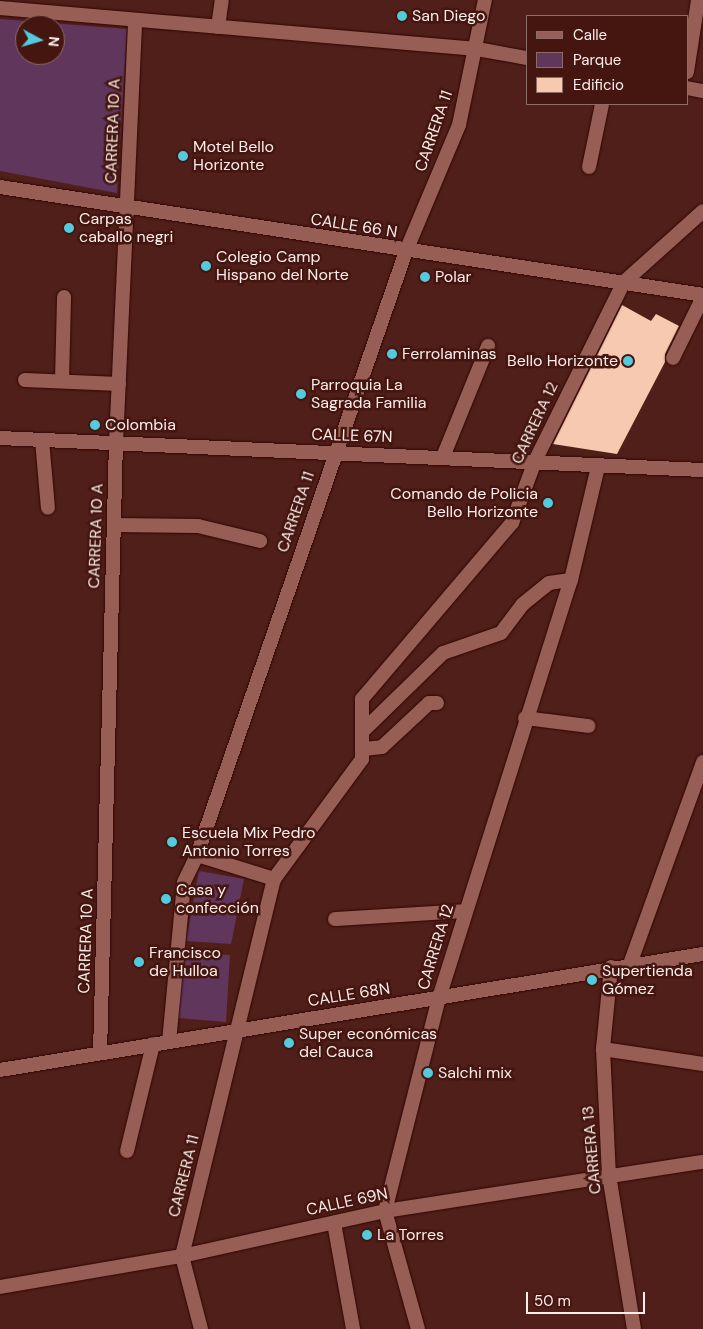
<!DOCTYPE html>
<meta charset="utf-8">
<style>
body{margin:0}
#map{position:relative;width:703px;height:1329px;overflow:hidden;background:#501f19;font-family:"DM Sans",sans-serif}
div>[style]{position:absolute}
.green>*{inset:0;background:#60365d}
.building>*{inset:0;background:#f6c9b0}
.roads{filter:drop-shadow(0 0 1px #340502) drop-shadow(0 0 1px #340502)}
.street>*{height:14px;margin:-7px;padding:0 7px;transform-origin:7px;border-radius:7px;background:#965e54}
.dots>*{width:14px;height:14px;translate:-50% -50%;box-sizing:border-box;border:2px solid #45150f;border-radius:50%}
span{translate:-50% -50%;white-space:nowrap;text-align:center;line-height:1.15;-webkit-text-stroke:5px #45150f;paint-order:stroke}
.poi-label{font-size:16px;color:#faedea}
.left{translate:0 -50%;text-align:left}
.right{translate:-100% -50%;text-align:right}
.street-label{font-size:16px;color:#faedea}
.legend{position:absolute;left:526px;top:15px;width:162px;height:90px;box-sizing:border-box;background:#45150f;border:1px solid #8d6b67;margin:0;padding:6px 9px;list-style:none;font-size:15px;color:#faedea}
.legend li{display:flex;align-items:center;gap:10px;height:25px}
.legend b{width:25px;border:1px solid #8d6b67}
.north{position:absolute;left:15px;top:15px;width:50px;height:50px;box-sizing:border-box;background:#45150f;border:1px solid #8d6b67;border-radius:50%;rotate:96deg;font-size:14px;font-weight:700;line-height:20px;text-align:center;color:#faedea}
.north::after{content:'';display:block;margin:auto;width:18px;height:22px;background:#54cadd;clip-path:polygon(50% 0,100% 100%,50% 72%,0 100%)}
.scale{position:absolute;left:526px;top:1292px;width:119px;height:22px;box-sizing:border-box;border:2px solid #faedea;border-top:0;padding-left:6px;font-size:15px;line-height:18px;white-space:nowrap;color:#faedea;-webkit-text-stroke:4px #45150f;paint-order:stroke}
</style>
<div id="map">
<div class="green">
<i style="clip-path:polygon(evenodd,0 19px,127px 29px,117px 193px,0 171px,0 19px,25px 25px,55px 25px,55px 55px,25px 55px,25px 25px)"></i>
<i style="clip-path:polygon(199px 871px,244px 879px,231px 944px,186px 941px)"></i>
<i style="clip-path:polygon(181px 953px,230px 955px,226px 1022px,178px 1018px)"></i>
</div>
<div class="building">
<i style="clip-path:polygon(622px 305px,651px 321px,656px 314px,679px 326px,665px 354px,665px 362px,617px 454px,553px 444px)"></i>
</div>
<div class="roads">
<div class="street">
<i style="left:0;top:8px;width:479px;rotate:4.9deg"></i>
<i style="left:477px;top:49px;width:51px;rotate:10.2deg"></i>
<i style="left:218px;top:27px;width:27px;rotate:-82deg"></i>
<i style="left:687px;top:72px;width:73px;rotate:-81.3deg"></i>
<i style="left:687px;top:88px;width:16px;rotate:11deg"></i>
<i style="left:589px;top:167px;width:64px;rotate:-78.3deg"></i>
<i style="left:0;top:187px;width:711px;rotate:8.73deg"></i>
<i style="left:673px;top:358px;width:68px;rotate:-63.8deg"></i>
<i style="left:25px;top:380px;width:94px;rotate:2.4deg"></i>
<i style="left:62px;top:381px;width:84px;rotate:-88.6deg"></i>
<i style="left:0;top:438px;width:704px;rotate:2.61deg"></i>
<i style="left:42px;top:440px;width:68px;rotate:85deg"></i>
<i style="left:443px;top:457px;width:120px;rotate:-67.9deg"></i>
<i style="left:114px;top:525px;width:84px;rotate:0.7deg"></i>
<i style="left:198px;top:526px;width:64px;rotate:13.6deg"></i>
<i style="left:525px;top:718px;width:64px;rotate:7.2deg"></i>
<i style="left:364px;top:730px;width:110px;rotate:-44.3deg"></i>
<i style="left:443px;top:653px;width:61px;rotate:-19deg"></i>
<i style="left:501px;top:633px;width:36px;rotate:-53deg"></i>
<i style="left:523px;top:604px;width:33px;rotate:-39deg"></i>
<i style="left:549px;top:583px;width:22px;rotate:-8deg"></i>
<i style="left:364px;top:749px;width:18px;rotate:-6deg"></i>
<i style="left:382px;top:747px;width:64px;rotate:-43.1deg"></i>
<i style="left:429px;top:703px;width:8px"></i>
<i style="left:197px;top:855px;width:81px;rotate:17.3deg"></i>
<i style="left:335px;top:919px;width:130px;rotate:-3.5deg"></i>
<i style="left:630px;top:964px;width:215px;rotate:-70.1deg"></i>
<i style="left:611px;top:967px;width:82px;rotate:95.6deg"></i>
<i style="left:603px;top:1049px;width:126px;rotate:87.3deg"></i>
<i style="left:609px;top:1175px;width:156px;rotate:80.8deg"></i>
<i style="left:169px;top:1042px;width:161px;rotate:-84.6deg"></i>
<i style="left:184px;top:882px;width:30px;rotate:-64deg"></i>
<i style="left:197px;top:855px;width:639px;rotate:-70.91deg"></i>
<i style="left:406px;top:251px;width:137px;rotate:-67.2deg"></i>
<i style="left:459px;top:125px;width:128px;rotate:-78.3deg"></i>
<i style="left:603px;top:1049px;width:101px;rotate:8.5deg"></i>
<i style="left:100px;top:1053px;width:610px;rotate:-88.5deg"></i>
<i style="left:116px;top:443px;width:422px;rotate:-87.4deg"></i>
<i style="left:0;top:1070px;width:713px;rotate:-9.37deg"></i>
<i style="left:127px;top:1151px;width:110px;rotate:-76.3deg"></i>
<i style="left:334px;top:1223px;width:108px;rotate:79.8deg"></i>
<i style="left:0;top:1287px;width:185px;rotate:-9.7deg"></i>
<i style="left:182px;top:1256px;width:208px;rotate:-12.5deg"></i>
<i style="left:385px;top:1211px;width:322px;rotate:-8.8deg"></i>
<i style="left:201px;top:1329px;width:75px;rotate:-104.6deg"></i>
<i style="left:182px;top:1256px;width:388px;rotate:-76.3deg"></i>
<i style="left:274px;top:879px;width:149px;rotate:-53.7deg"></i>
<i style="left:362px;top:759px;width:60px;rotate:-90deg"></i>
<i style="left:362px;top:699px;width:231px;rotate:-49.6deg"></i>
<i style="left:512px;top:523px;width:66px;rotate:-69.6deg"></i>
<i style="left:535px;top:461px;width:200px;rotate:-63.6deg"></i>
<i style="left:624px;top:282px;width:106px;rotate:-41.9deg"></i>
<i style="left:418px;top:1329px;width:123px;rotate:-105.6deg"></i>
<i style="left:385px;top:1211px;width:220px;rotate:-75.8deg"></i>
<i style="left:439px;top:998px;width:438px;rotate:-72.5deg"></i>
<i style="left:571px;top:580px;width:116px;rotate:-76.6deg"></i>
</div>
</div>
<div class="dots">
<i style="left:402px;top:16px;background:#54cadd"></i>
<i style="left:183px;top:156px;background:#54cadd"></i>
<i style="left:69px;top:228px;background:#54cadd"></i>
<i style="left:206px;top:266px;background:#54cadd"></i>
<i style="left:425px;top:277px;background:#54cadd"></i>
<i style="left:392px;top:354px;background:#54cadd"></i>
<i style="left:628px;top:361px;background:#54cadd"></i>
<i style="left:301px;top:394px;background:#54cadd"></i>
<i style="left:95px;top:425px;background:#54cadd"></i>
<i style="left:548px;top:503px;background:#54cadd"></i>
<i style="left:172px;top:842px;background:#54cadd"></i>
<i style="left:166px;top:899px;background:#54cadd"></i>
<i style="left:139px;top:962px;background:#54cadd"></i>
<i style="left:592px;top:980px;background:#54cadd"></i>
<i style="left:289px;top:1043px;background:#54cadd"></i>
<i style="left:428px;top:1073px;background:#54cadd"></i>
<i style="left:367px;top:1235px;background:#54cadd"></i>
</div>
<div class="poi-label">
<span class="left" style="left:412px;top:16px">San Diego</span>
<span class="left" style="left:193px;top:156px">Motel Bello<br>Horizonte</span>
<span class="left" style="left:79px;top:228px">Carpas<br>caballo negri</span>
<span class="left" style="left:216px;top:266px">Colegio Camp<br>Hispano del Norte</span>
<span class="left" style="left:435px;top:277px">Polar</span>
<span class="left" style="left:402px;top:354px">Ferrolaminas</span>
<span class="right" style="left:618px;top:361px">Bello Horizonte</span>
<span class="left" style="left:311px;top:394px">Parroquia La<br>Sagrada Familia</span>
<span class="left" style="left:105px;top:425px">Colombia</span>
<span class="right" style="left:538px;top:503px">Comando de Policia<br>Bello Horizonte</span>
<span class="left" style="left:182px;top:842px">Escuela Mix Pedro<br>Antonio Torres</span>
<span class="left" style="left:176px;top:899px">Casa y<br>confección</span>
<span class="left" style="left:149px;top:962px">Francisco<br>de Hulloa</span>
<span class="left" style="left:602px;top:980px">Supertienda<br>Gómez</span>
<span class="left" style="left:299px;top:1043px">Super económicas<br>del Cauca</span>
<span class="left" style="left:438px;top:1073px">Salchi mix</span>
<span class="left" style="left:377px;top:1235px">La Torres</span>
</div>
<div class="street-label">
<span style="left:113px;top:131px;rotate:-88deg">CARRERA 10 A</span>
<span style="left:434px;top:131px;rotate:-71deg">CARRERA 11</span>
<span style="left:354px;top:226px;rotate:9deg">CALLE 66 N</span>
<span style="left:535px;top:423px;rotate:-65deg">CARRERA 12</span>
<span style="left:352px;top:436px;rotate:2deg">CALLE 67N</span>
<span style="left:296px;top:512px;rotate:-71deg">CARRERA 11</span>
<span style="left:96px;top:536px;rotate:-88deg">CARRERA 10 A</span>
<span style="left:86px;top:941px;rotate:-88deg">CARRERA 10 A</span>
<span style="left:436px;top:947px;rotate:-73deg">CARRERA 12</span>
<span style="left:349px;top:995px;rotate:-9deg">CALLE 68N</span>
<span style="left:592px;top:1150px;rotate:-95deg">CARRERA 13</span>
<span style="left:184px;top:1176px;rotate:-76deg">CARRERA 11</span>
<span style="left:347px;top:1202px;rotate:-12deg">CALLE 69N</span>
</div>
<ul class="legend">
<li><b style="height:6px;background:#965e54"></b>Calle</li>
<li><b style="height:14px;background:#60365d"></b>Parque</li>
<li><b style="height:14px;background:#f6c9b0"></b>Edificio</li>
</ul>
<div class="north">N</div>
<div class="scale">50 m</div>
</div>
